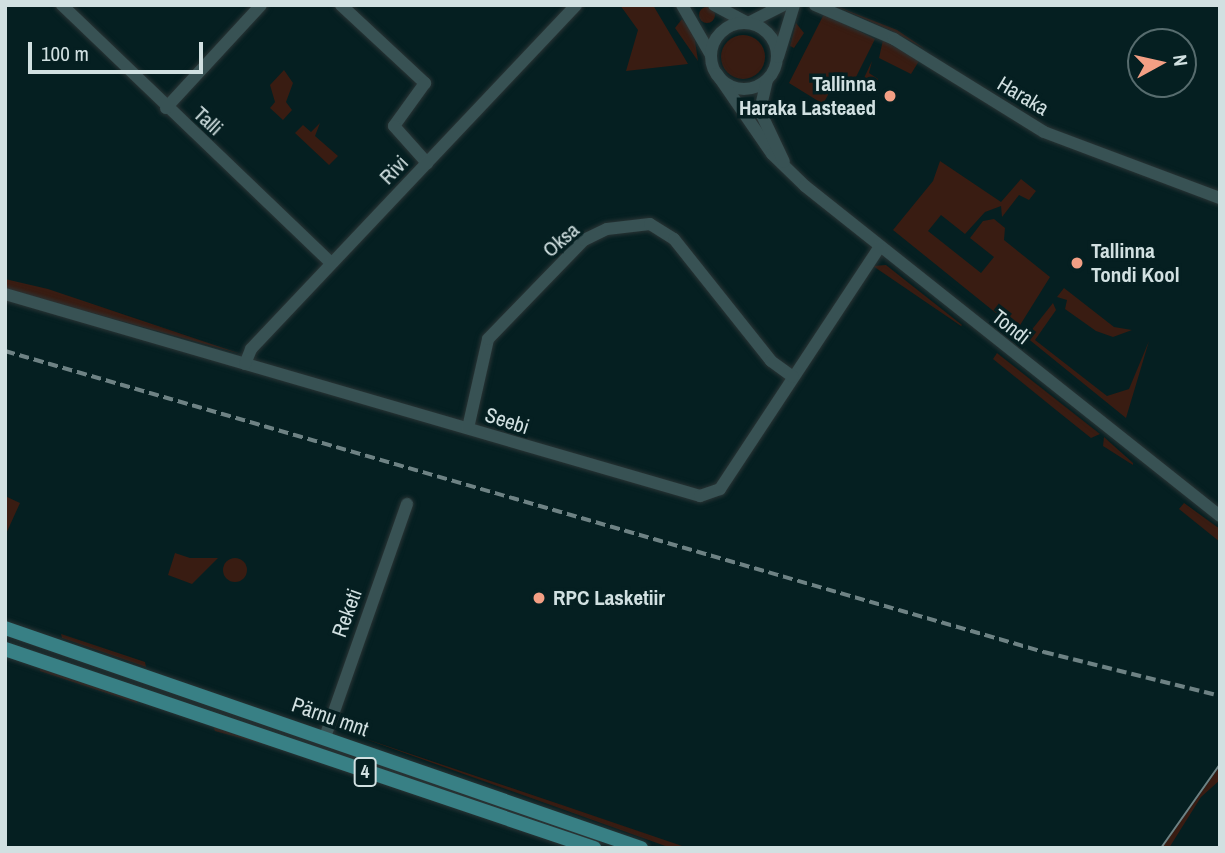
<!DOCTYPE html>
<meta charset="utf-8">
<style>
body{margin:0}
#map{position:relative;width:1225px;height:853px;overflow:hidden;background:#051f21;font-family:"Archivo Narrow",sans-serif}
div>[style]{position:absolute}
.green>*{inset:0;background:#391c12}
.round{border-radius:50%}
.roads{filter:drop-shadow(0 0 2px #2a3435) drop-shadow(0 0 2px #2a3435)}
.minor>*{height:12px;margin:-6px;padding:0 6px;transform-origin:6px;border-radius:6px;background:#385254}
.minor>.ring{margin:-6px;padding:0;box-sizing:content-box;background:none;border:12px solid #385254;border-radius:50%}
.major>*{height:14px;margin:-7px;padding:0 7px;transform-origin:7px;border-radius:7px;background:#388085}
.tram>*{height:2px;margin:-1px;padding:0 1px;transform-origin:1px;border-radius:1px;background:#6e8284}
.rail>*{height:3.5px;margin-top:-1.75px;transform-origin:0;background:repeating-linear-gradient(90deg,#6e8284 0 10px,transparent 0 15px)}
.dots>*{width:19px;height:19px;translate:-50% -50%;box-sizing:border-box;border:4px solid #051f21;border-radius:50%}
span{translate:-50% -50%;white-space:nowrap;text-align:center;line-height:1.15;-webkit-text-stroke:7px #051f21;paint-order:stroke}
.shield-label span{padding:2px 5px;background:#051f21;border:2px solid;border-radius:5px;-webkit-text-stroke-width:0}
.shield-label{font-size:19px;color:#d1e0e1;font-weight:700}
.poi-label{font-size:21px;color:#d1e0e1;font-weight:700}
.right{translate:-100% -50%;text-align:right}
.left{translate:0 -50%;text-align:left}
.street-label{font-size:21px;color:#d1e0e1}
.frame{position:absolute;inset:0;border:7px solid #d1e0e1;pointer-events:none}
.north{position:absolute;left:1127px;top:28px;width:70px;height:70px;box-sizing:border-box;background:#051f21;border:2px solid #576c6e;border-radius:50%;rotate:82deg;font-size:19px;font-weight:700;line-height:28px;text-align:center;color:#d1e0e1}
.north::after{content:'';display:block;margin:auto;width:24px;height:32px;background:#f39f84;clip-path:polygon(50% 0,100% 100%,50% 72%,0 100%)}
.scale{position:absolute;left:28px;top:42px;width:175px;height:32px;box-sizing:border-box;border:4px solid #d1e0e1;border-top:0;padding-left:9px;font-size:21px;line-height:24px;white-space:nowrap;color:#d1e0e1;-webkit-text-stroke:5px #051f21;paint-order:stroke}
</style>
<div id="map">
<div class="green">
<i style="clip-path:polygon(620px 5px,653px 5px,688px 64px,626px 71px,638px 30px)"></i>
<i style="clip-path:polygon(833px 5px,897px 30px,925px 49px,894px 32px)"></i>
<i class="round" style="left:699px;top:7px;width:16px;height:16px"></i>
<i style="clip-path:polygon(824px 14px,875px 39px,852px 85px,834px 84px,823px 104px,789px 83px)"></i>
<i style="clip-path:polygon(682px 19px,694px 34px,698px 61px,675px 28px)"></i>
<i style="clip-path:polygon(796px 23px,804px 33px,794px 48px,790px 46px)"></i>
<i class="round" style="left:721px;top:35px;width:44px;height:44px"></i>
<i style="clip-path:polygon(883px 40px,919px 61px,911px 74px,879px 58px)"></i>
<i style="clip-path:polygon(872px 61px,869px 73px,878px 79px,869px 92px,864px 78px)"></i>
<i style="clip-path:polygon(284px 70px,293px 83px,286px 102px,292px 110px,283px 120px,270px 108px,275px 102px,270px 85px)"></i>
<i style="clip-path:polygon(320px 123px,315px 136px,338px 156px,329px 165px,295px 133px,303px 125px,311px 132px)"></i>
<i style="clip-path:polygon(940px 161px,1001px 202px,1021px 179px,1036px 191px,1029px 200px,1019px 195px,1002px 217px,1001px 206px,985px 212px,965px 234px,941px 215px,928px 231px,981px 273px,994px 257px,970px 238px,983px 221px,994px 219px,1005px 228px,1004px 240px,1050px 277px,1017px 330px,893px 230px,933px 181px)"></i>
<i style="clip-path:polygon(886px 265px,962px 325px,961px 326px,873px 266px)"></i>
<i style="clip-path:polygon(5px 279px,48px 289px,241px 354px,5px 289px)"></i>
<i style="clip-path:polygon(1064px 288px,1114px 327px,1132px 330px,1113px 337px,1096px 331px,1065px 309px,1067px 300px,1057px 297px)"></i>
<i style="clip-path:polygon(1053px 303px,1056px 310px,1035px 340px,1107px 396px,1129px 389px,1149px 341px,1126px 418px,1026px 337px)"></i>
<i style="clip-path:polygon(997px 353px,1100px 434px,1091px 438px,1056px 410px,993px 359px)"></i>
<i style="clip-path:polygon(1104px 437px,1133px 463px,1133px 465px,1103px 446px)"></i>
<i style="clip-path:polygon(5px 496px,20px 503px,5px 536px)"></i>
<i style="clip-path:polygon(1184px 503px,1220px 529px,1220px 542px,1179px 509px)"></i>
<i style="clip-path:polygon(175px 553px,190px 558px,218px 558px,192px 584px,168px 575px)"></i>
<i class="round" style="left:223px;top:558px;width:24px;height:24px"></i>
<i style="clip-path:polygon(61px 634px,145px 662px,146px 667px,62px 638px)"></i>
<i style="clip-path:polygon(39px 665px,138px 700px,137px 703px,40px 671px)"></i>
<i style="clip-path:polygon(212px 724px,274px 747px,215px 731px)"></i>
<i style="clip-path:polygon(357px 736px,565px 806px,688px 848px,671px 848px)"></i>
<i style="clip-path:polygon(1220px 766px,1220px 780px,1201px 797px,1169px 848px,1162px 848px)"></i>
</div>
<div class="roads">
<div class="minor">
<i style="left:62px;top:5px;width:373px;rotate:43.8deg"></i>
<i style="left:341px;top:5px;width:115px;rotate:42.9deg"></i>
<i style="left:425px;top:83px;width:53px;rotate:125.8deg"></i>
<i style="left:394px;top:126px;width:50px;rotate:48.3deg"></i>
<i style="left:682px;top:5px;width:58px;rotate:59.9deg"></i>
<i style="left:714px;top:5px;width:38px;rotate:28deg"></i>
<i style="left:815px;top:5px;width:86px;rotate:23.3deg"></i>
<i style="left:894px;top:39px;width:176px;rotate:31.8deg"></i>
<i style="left:1044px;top:132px;width:188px;rotate:20.6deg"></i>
<i style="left:748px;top:23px;width:39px;rotate:-27deg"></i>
<i class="ring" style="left:711px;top:23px;width:54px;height:54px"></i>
<i style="left:778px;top:57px;width:54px;rotate:-72.9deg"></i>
<i style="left:717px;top:74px;width:97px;rotate:55.5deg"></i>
<i style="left:772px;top:154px;width:46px;rotate:44.1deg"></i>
<i style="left:805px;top:186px;width:530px;rotate:38.49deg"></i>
<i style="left:767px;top:80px;width:32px;rotate:103deg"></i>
<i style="left:760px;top:111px;width:56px;rotate:64.8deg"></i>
<i style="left:166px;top:108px;width:140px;rotate:-47.3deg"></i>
<i style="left:5px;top:294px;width:724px;rotate:16.21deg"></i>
<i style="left:700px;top:496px;width:21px;rotate:-19deg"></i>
<i style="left:720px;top:489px;width:289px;rotate:-56.6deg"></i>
<i style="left:245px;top:364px;width:16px;rotate:-68deg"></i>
<i style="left:251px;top:349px;width:473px;rotate:-46.6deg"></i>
<i style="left:468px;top:428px;width:91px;rotate:-77.3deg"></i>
<i style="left:488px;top:339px;width:138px;rotate:-45.9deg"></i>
<i style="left:584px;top:240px;width:25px;rotate:-26deg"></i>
<i style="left:607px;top:229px;width:43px;rotate:-6.6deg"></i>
<i style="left:650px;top:224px;width:28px;rotate:32deg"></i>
<i style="left:674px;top:239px;width:156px;rotate:51.5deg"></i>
<i style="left:771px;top:361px;width:27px;rotate:36deg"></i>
<i style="left:325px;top:737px;width:247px;rotate:-70.6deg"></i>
</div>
<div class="major">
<i style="left:5px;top:628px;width:673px;rotate:19.08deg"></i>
<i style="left:5px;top:649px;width:622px;rotate:18.67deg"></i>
</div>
</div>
<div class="tram">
<i style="left:1161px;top:848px;width:103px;rotate:-54.9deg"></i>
</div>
<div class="rail">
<i style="left:5px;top:351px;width:1082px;rotate:16.16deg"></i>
<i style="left:1044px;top:652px;width:181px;rotate:14deg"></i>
</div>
<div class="dots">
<i style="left:890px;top:96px;background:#f39f84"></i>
<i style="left:1077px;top:263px;background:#f39f84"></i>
<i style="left:539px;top:598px;background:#f39f84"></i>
</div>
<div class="shield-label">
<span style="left:365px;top:772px">4</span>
</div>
<div class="poi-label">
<span class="right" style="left:876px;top:96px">Tallinna<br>Haraka Lasteaed</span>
<span class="left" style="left:1091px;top:263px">Tallinna<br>Tondi Kool</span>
<span class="left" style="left:553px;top:598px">RPC Lasketiir</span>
</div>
<div class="street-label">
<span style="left:1023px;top:96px;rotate:31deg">Haraka</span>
<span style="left:208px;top:121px;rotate:43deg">Talli</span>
<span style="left:394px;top:170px;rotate:-46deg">Rivi</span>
<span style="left:561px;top:240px;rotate:-41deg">Oksa</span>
<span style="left:1011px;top:327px;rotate:38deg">Tondi</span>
<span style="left:507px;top:421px;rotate:18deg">Seebi</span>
<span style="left:347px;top:613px;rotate:-70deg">Reketi</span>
<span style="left:330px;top:717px;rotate:19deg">Pärnu mnt</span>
</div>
<div class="frame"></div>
<div class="north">N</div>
<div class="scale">100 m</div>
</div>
